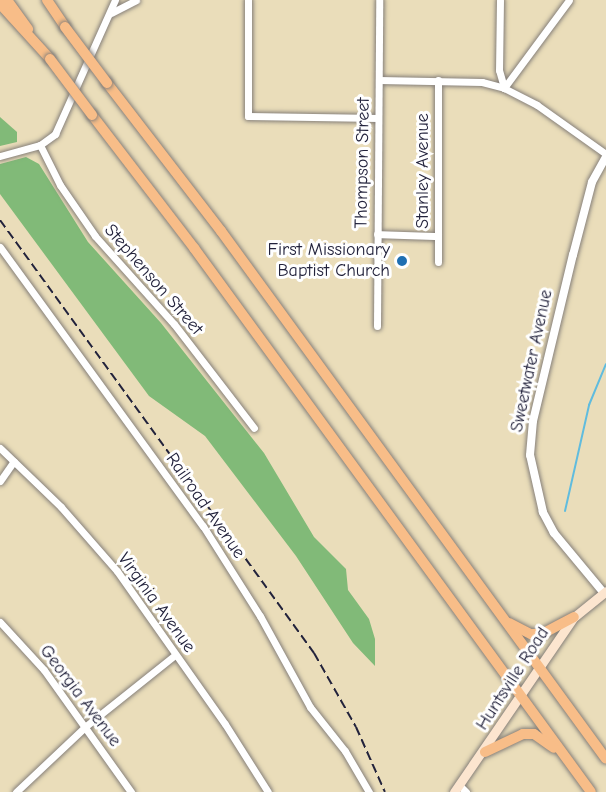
<!DOCTYPE html>
<style>
body{margin:0}
#map{position:relative;width:606px;height:792px;overflow:hidden;background:#eaddba;font-family:"Comic Neue",sans-serif}
div>[style]{position:absolute}
.forest>*{inset:0;background:#81ba78}
.stream>*{height:2px;margin:-1px;padding:0 1px;transform-origin:1px;border-radius:1px;background:#60bcde}
.roads{filter:drop-shadow(0 0 2px #86807a) drop-shadow(0 0 2px #86807a)}
.minor>*{height:7px;margin:-3.5px;padding:0 3.5px;transform-origin:3.5px;border-radius:3.5px;background:#fff}
.tertiary>*{height:8px;margin:-4px;padding:0 4px;transform-origin:4px;border-radius:4px;background:#fff}
.secondary>*{height:9px;margin:-4.5px;padding:0 4.5px;transform-origin:4.5px;border-radius:4.5px;background:#fce5cf}
.primary>*{height:10px;margin:-5px;padding:0 5px;transform-origin:5px;border-radius:5px;background:#f8bd88}
.trunk>*{height:10px;margin:-5px;padding:0 5px;transform-origin:5px;border-radius:5px;background:#f8bd88}
.rail>*{height:2px;margin-top:-1px;transform-origin:0;background:repeating-linear-gradient(90deg,#22223b 0 9px,transparent 0 13.5px)}
.bridges{filter:drop-shadow(0 0 2px #86807a) drop-shadow(0 0 2px #86807a)}
.trunk-bridge>*{height:10px;margin:-5px;padding:0 5px;transform-origin:5px;border-radius:5px;background:#f8bd88}
.dots>*{width:16px;height:16px;translate:-50% -50%;box-sizing:border-box;border:3px solid #fff;border-radius:50%}
span{translate:-50% -50%;white-space:nowrap;text-align:center;line-height:1.15;-webkit-text-stroke:6px #fff;paint-order:stroke}
.street-label{font-size:18px;color:#22223b}
.poi-label{font-size:18px;color:#22223b}
.right{translate:-100% -50%;text-align:right}
</style>
<div id="map">
<div class="forest">
<i style="clip-path:polygon(0 117px,17px 132px,17px 142px,0 146px)"></i>
<i style="clip-path:polygon(26px 157px,39px 164px,88px 242px,161px 323px,264px 453px,314px 537px,346px 569px,348px 590px,369px 619px,375px 639px,375px 666px,353px 643px,296px 556px,205px 436px,149px 396px,0 194px,0 164px)"></i>
</div>
<div class="stream">
<i style="left:565px;top:511px;width:109px;rotate:-77.2deg"></i>
<i style="left:589px;top:405px;width:44px;rotate:-67.5deg"></i>
</div>
<div class="roads">
<div class="minor">
<i style="left:248px;top:0;width:116px;rotate:90deg"></i>
<i style="left:248px;top:116px;width:130px;rotate:0.9deg"></i>
<i style="left:500px;top:0;width:70px;rotate:90.8deg"></i>
<i style="left:499px;top:70px;width:19px;rotate:74deg"></i>
<i style="left:111px;top:13px;width:28px;rotate:-27deg"></i>
<i style="left:379px;top:80px;width:103px;rotate:1.1deg"></i>
<i style="left:482px;top:82px;width:23px;rotate:15deg"></i>
<i style="left:504px;top:88px;width:37px;rotate:27deg"></i>
<i style="left:537px;top:105px;width:85px;rotate:35.4deg"></i>
<i style="left:504px;top:88px;width:109px;rotate:-53.5deg"></i>
<i style="left:40px;top:145px;width:45px;rotate:63.4deg"></i>
<i style="left:60px;top:185px;width:62px;rotate:55.5deg"></i>
<i style="left:95px;top:236px;width:118px;rotate:48.1deg"></i>
<i style="left:174px;top:324px;width:131px;rotate:52.4deg"></i>
<i style="left:0;top:156px;width:41px;rotate:-15.4deg"></i>
<i style="left:40px;top:145px;width:19px;rotate:-36deg"></i>
<i style="left:55px;top:134px;width:147px;rotate:-65.9deg"></i>
<i style="left:377px;top:234px;width:61px;rotate:1.9deg"></i>
<i style="left:0;top:247px;width:345px;rotate:54deg"></i>
<i style="left:203px;top:526px;width:107px;rotate:57.7deg"></i>
<i style="left:260px;top:616px;width:104px;rotate:61.2deg"></i>
<i style="left:310px;top:707px;width:56px;rotate:51.5deg"></i>
<i style="left:345px;top:751px;width:48px;rotate:59.7deg"></i>
<i style="left:438px;top:262px;width:182px;rotate:-90deg"></i>
<i style="left:377px;top:326px;width:326px;rotate:-89.6deg"></i>
<i style="left:0;top:448px;width:85px;rotate:44deg"></i>
<i style="left:61px;top:507px;width:85px;rotate:48.8deg"></i>
<i style="left:117px;top:571px;width:187px;rotate:54.8deg"></i>
<i style="left:225px;top:724px;width:80px;rotate:57.7deg"></i>
<i style="left:0;top:481px;width:24px;rotate:-55deg"></i>
<i style="left:0;top:622px;width:65px;rotate:47.5deg"></i>
<i style="left:44px;top:670px;width:150px;rotate:54.5deg"></i>
<i style="left:459px;top:785px;width:10px;rotate:45deg"></i>
<i style="left:16px;top:792px;width:96px;rotate:-43.3deg"></i>
<i style="left:86px;top:726px;width:114px;rotate:-38.6deg"></i>
</div>
<div class="tertiary">
<i style="left:603px;top:592px;width:77px;rotate:-129.7deg"></i>
<i style="left:554px;top:533px;width:24px;rotate:-118deg"></i>
<i style="left:543px;top:512px;width:58px;rotate:-102.8deg"></i>
<i style="left:530px;top:455px;width:34px;rotate:-85deg"></i>
<i style="left:533px;top:421px;width:171px;rotate:-76.5deg"></i>
<i style="left:573px;top:255px;width:75px;rotate:-75.4deg"></i>
<i style="left:592px;top:182px;width:29px;rotate:-61deg"></i>
</div>
<div class="secondary">
<i style="left:454px;top:792px;width:212px;rotate:-55.6deg"></i>
<i style="left:574px;top:617px;width:41px;rotate:-39.1deg"></i>
</div>
<div class="primary">
<i style="left:7px;top:0;width:36px;rotate:54deg"></i>
</div>
<div class="trunk">
<i style="left:47px;top:0;width:32px;rotate:56deg"></i>
<i style="left:0;top:4px;width:74px;rotate:47.7deg"></i>
<i style="left:107px;top:83px;width:187px;rotate:52.4deg"></i>
<i style="left:221px;top:231px;width:653px;rotate:53.9deg"></i>
<i style="left:92px;top:115px;width:168px;rotate:52.5deg"></i>
<i style="left:194px;top:248px;width:673px;rotate:53.88deg"></i>
<i style="left:509px;top:623px;width:25px;rotate:27deg"></i>
<i style="left:531px;top:634px;width:11px"></i>
<i style="left:542px;top:634px;width:36px;rotate:-28deg"></i>
<i style="left:485px;top:752px;width:42px;rotate:-25.3deg"></i>
<i style="left:523px;top:734px;width:11px"></i>
<i style="left:534px;top:734px;width:24px;rotate:35deg"></i>
</div>
</div>
<div class="rail">
<i style="left:0;top:220px;width:535px;rotate:54.05deg"></i>
<i style="left:314px;top:653px;width:85px;rotate:60.4deg"></i>
<i style="left:356px;top:727px;width:71px;rotate:66deg"></i>
</div>
<div class="bridges">
<div class="trunk-bridge">
<i style="left:65px;top:27px;width:70px;rotate:53.1deg"></i>
<i style="left:50px;top:59px;width:70px;rotate:53.1deg"></i>
</div>
</div>
<div class="dots">
<i style="left:402px;top:261px;background:#1f6fb2"></i>
</div>
<div class="street-label">
<span style="left:363px;top:163px;rotate:-89deg">Thompson Street</span>
<span style="left:423px;top:171px;rotate:-90deg">Stanley Avenue</span>
<span style="left:153px;top:280px;rotate:49deg">Stephenson Street</span>
<span style="left:532px;top:361px;rotate:-78deg">Sweetwater Avenue</span>
<span style="left:205px;top:506px;rotate:55deg">Railroad Avenue</span>
<span style="left:156px;top:603px;rotate:54deg">Virginia Avenue</span>
<span style="left:513px;top:679px;rotate:-57deg">Huntsville Road</span>
<span style="left:80px;top:696px;rotate:53deg">Georgia Avenue</span>
</div>
<div class="poi-label">
<span class="right" style="left:390px;top:261px">First Missionary<br>Baptist Church</span>
</div>
</div>
